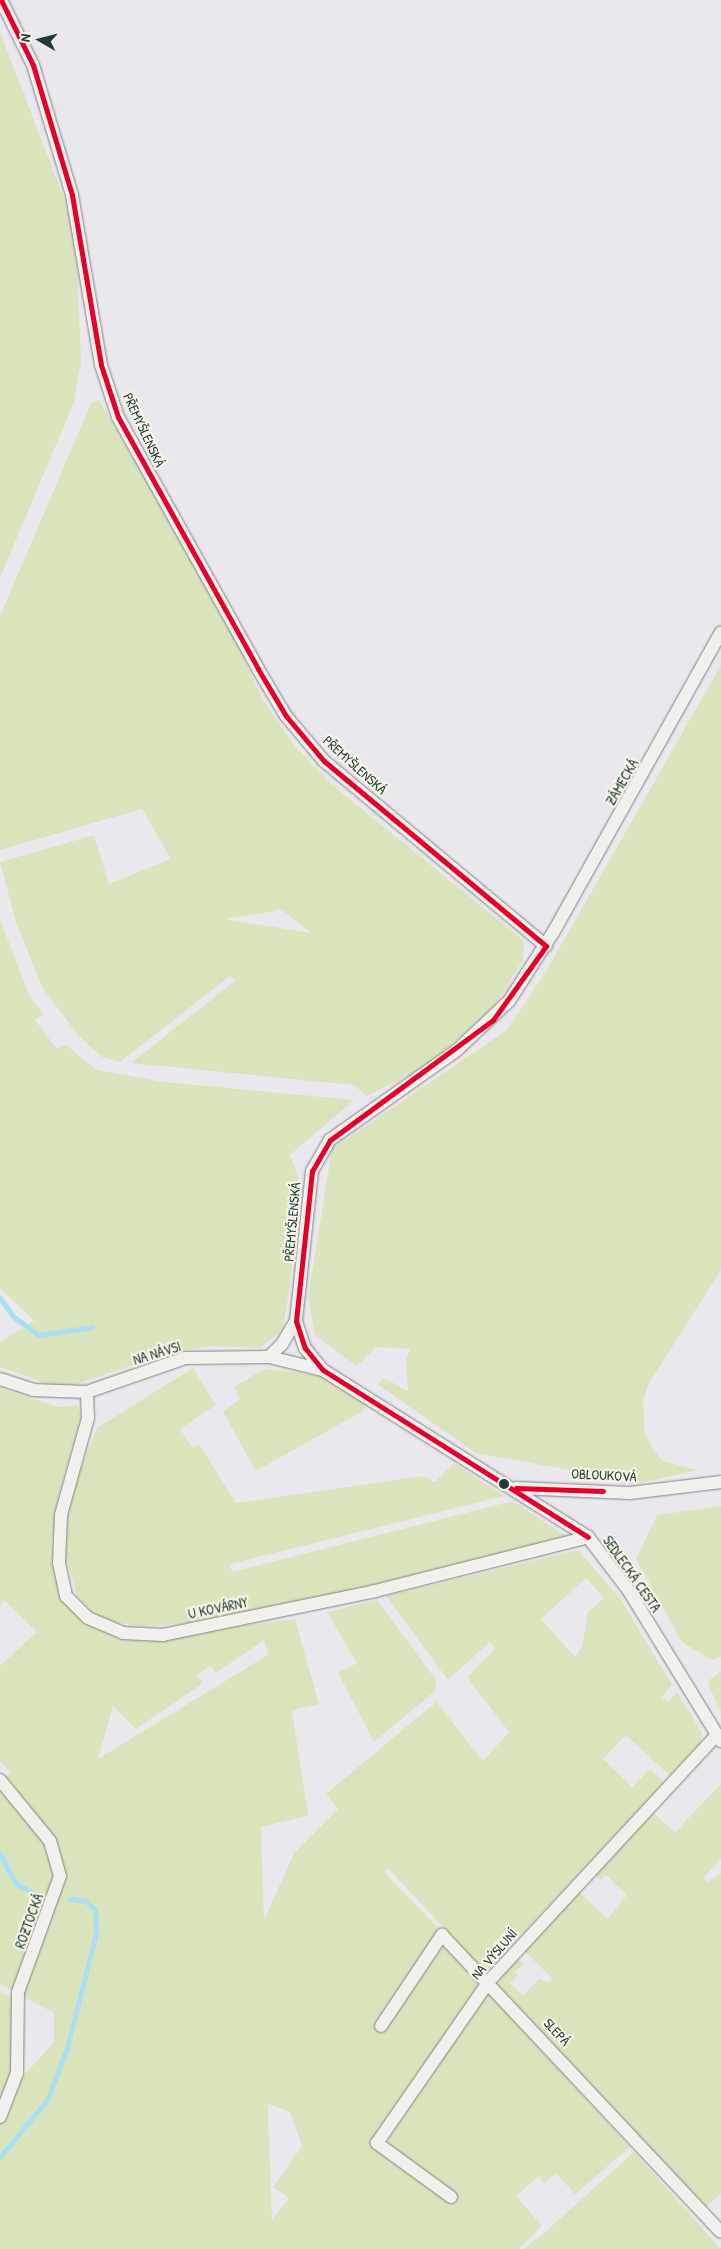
<!DOCTYPE html>
<meta charset="utf-8">
<style>
body{margin:0}
#map{position:relative;width:721px;height:2249px;overflow:hidden;background:#ebe8ed;font-family:"Patrick Hand",sans-serif}
div>[style]{position:absolute}
.green>*{inset:0;background:#d9e4bd}
.stream>*{height:5px;margin:-2.5px;padding:0 2.5px;transform-origin:2.5px;border-radius:2.5px;background:#acdef1}
.roads{filter:drop-shadow(0 0 1px #808485) drop-shadow(0 0 1px #808485)}
.minor>*{height:12px;margin:-6px;padding:0 6px;transform-origin:6px;border-radius:6px;background:#f1f0ed}
.bus-1>*{height:5px;margin:-2.5px;padding:0 2.5px;transform-origin:2.5px;border-radius:2.5px;background:#e4002b}
.dots>*{width:14px;height:14px;translate:-50% -50%;box-sizing:border-box;border:2px solid #f7f3e8;border-radius:50%}
span{translate:-50% -50%;white-space:nowrap;text-align:center;line-height:1.15;-webkit-text-stroke:4.5px #f7f3e8;paint-order:stroke}
.street-label{font-size:14px;color:#1f3d34}
.north{position:absolute;left:15px;top:15px;width:50px;height:50px;-webkit-text-stroke:4px #f7f3e8;paint-order:stroke;rotate:278deg;font-size:14px;font-weight:700;line-height:20px;text-align:center;color:#1f3d34}
.north::after{content:'';display:block;margin:auto;width:18px;height:22px;background:#1f3d34;clip-path:polygon(50% 0,100% 100%,50% 72%,0 100%)}
</style>
<div id="map">
<div class="green">
<i style="clip-path:polygon(0 32px,68px 209px,77px 264px,81px 362px,74px 402px,0 578px)"></i>
<i style="clip-path:polygon(evenodd,99px 400px,227px 619px,261px 697px,295px 746px,331px 784px,524px 941px,523px 960px,493px 1009px,423px 1068px,367px 1096px,354px 1085px,131px 1063px,235px 981px,230px 976px,120px 1062px,102px 1057px,78px 1035px,42px 987px,16px 922px,0 862px,94px 835px,109px 884px,171px 859px,142px 809px,0 850px,0 616px,91px 403px,99px 400px,280px 908px,311px 933px,224px 919px,276px 911px,280px 908px)"></i>
<i style="clip-path:polygon(721px 665px,721px 1270px,648px 1385px,643px 1402px,645px 1433px,652px 1448px,663px 1461px,698px 1470px,641px 1483px,476px 1453px,377px 1384px,384px 1378px,408px 1391px,406px 1358px,411px 1349px,376px 1347px,357px 1366px,315px 1335px,308px 1297px,332px 1149px,507px 1030px,545px 973px)"></i>
<i style="clip-path:polygon(0 919px,29px 995px,43px 1014px,35px 1020px,57px 1049px,66px 1045px,97px 1070px,164px 1082px,354px 1100px,290px 1155px,298px 1177px,299px 1205px,289px 1291px,283px 1330px,260px 1348px,211px 1346px,166px 1354px,62px 1389px,0 1367px,0 1342px,34px 1321px,0 1288px)"></i>
<i style="clip-path:polygon(193px 1368px,216px 1405px,180px 1429px,193px 1448px,199px 1444px,236px 1503px,423px 1476px,435px 1482px,454px 1463px,504px 1496px,230px 1564px,232px 1572px,513px 1501px,567px 1537px,248px 1617px,145px 1627px,101px 1620px,77px 1596px,66px 1559px,67px 1518px,81px 1468px,97px 1428px)"></i>
<i style="clip-path:polygon(264px 1369px,318px 1375px,366px 1404px,363px 1411px,256px 1471px,223px 1412px,240px 1399px,234px 1387px)"></i>
<i style="clip-path:polygon(evenodd,0 1388px,59px 1407px,77px 1405px,81px 1416px,57px 1502px,52px 1545px,68px 1605px,86px 1624px,126px 1641px,295px 1619px,319px 1704px,292px 1710px,308px 1816px,261px 1827px,264px 1920px,294px 1853px,338px 1809px,326px 1794px,436px 1702px,483px 1761px,509px 1732px,467px 1677px,495px 1649px,490px 1642px,448px 1680px,386px 1596px,578px 1550px,621px 1600px,672px 1685px,662px 1697px,668px 1702px,677px 1692px,702px 1733px,700px 1744px,670px 1776px,626px 1735px,603px 1759px,632px 1787px,650px 1769px,664px 1783px,489px 1969px,482px 1969px,388px 1868px,384px 1872px,441px 1931px,383px 2031px,442px 1948px,447px 1947px,476px 1980px,477px 1987px,370px 2144px,452px 2203px,457px 2195px,389px 2146px,389px 2138px,485px 1996px,491px 1995px,630px 2147px,575px 2194px,556px 2173px,544px 2184px,538px 2177px,516px 2196px,542px 2226px,519px 2249px,0 2249px,0 1992px,12px 1998px,12px 2076px,7px 2094px,54px 2042px,54px 2013px,0 1984px,0 1791px,53px 1836px,5px 1777px,10px 1772px,0 1761px,0 1666px,37px 1632px,4px 1600px,0 1608px,0 1388px,586px 1578px,604px 1598px,588px 1612px,582px 1647px,575px 1657px,541px 1619px,586px 1578px,0 1388px,264px 1640px,268px 1655px,98px 1759px,113px 1706px,136px 1729px,203px 1683px,197px 1675px,210px 1666px,216px 1673px,264px 1640px,0 1388px,268px 2104px,290px 2112px,302px 2146px,273px 2187px,289px 2198px,272px 2220px,268px 2104px)"></i>
<i style="clip-path:polygon(721px 1506px,721px 1657px,712px 1660px,682px 1642px,636px 1559px,657px 1515px)"></i>
<i style="clip-path:polygon(377px 1600px,436px 1680px,435px 1691px,374px 1742px,338px 1673px,357px 1663px,327px 1612px)"></i>
<i style="clip-path:polygon(721px 1671px,721px 1712px,707px 1682px)"></i>
<i style="clip-path:polygon(721px 1784px,721px 1859px,703px 1878px,707px 1882px,721px 1873px,721px 2193px,704px 2209px,498px 1985px,499px 1977px,517px 1958px,526px 1967px,522px 1965px,515px 1972px,518px 1975px,510px 1983px,523px 1995px,539px 1979px,549px 1982px,552px 1978px,524px 1951px,579px 1892px,608px 1919px,627px 1895px,606px 1875px,600px 1880px,595px 1875px,653px 1813px,675px 1832px)"></i>
<i style="clip-path:polygon(634px 2152px,721px 2249px,523px 2249px,542px 2235px)"></i>
</div>
<div class="stream">
<i style="left:0;top:1298px;width:24px;rotate:54deg"></i>
<i style="left:14px;top:1317px;width:31px;rotate:36deg"></i>
<i style="left:39px;top:1335px;width:54px;rotate:-8.6deg"></i>
<i style="left:0;top:1854px;width:34px;rotate:62deg"></i>
<i style="left:16px;top:1884px;width:29px;rotate:27deg"></i>
<i style="left:0;top:2157px;width:74px;rotate:-50.5deg"></i>
<i style="left:47px;top:2100px;width:56px;rotate:-69deg"></i>
<i style="left:67px;top:2048px;width:119px;rotate:-75.8deg"></i>
<i style="left:96px;top:1933px;width:23px;rotate:-92deg"></i>
<i style="left:95px;top:1910px;width:13px;rotate:-135deg"></i>
<i style="left:86px;top:1901px;width:16px;rotate:-173deg"></i>
</div>
<div class="roads">
<div class="minor">
<i style="left:1px;top:0;width:72px;rotate:63.8deg"></i>
<i style="left:33px;top:65px;width:136px;rotate:73.3deg"></i>
<i style="left:72px;top:195px;width:172px;rotate:80.3deg"></i>
<i style="left:101px;top:365px;width:55px;rotate:71.9deg"></i>
<i style="left:118px;top:417px;width:288px;rotate:60.9deg"></i>
<i style="left:258px;top:669px;width:55px;rotate:59.2deg"></i>
<i style="left:286px;top:716px;width:59px;rotate:49.8deg"></i>
<i style="left:324px;top:761px;width:289px;rotate:39.8deg"></i>
<i style="left:296px;top:1321px;width:28px;rotate:72deg"></i>
<i style="left:305px;top:1348px;width:28px;rotate:51deg"></i>
<i style="left:269px;top:1357px;width:56px;rotate:13.5deg"></i>
<i style="left:323px;top:1370px;width:313px;rotate:32.2deg"></i>
<i style="left:588px;top:1537px;width:68px;rotate:52.8deg"></i>
<i style="left:629px;top:1591px;width:176px;rotate:58.5deg"></i>
<i style="left:0;top:1379px;width:35px;rotate:18deg"></i>
<i style="left:33px;top:1390px;width:54px;rotate:2.1deg"></i>
<i style="left:87px;top:1392px;width:104px;rotate:-19.1deg"></i>
<i style="left:185px;top:1358px;width:84px;rotate:-0.7deg"></i>
<i style="left:269px;top:1357px;width:18px;rotate:-45deg"></i>
<i style="left:282px;top:1344px;width:27px;rotate:-59deg"></i>
<i style="left:296px;top:1321px;width:151px;rotate:-83.9deg"></i>
<i style="left:312px;top:1171px;width:36px;rotate:-60deg"></i>
<i style="left:330px;top:1140px;width:156px;rotate:-35.3deg"></i>
<i style="left:457px;top:1050px;width:71px;rotate:-43.3deg"></i>
<i style="left:509px;top:1001px;width:83px;rotate:-57.3deg"></i>
<i style="left:554px;top:931px;width:342px;rotate:-60.8deg"></i>
<i style="left:87px;top:1392px;width:26px;rotate:88deg"></i>
<i style="left:88px;top:1418px;width:101px;rotate:105.6deg"></i>
<i style="left:61px;top:1515px;width:48px;rotate:92.4deg"></i>
<i style="left:59px;top:1563px;width:34px;rotate:78deg"></i>
<i style="left:66px;top:1596px;width:31px;rotate:45deg"></i>
<i style="left:88px;top:1618px;width:38px;rotate:23deg"></i>
<i style="left:123px;top:1633px;width:40px;rotate:2.9deg"></i>
<i style="left:163px;top:1635px;width:217px;rotate:-11.7deg"></i>
<i style="left:375px;top:1591px;width:220px;rotate:-14.2deg"></i>
<i style="left:516px;top:1488px;width:114px;rotate:2.5deg"></i>
<i style="left:630px;top:1493px;width:92px;rotate:-6.9deg"></i>
<i style="left:0;top:1780px;width:79px;rotate:50.7deg"></i>
<i style="left:50px;top:1841px;width:36px;rotate:74deg"></i>
<i style="left:60px;top:1876px;width:123px;rotate:109.9deg"></i>
<i style="left:18px;top:1992px;width:81px;rotate:90.7deg"></i>
<i style="left:17px;top:2073px;width:47px;rotate:111.1deg"></i>
<i style="left:381px;top:2026px;width:110px;rotate:-56.2deg"></i>
<i style="left:442px;top:1935px;width:407px;rotate:46.8deg"></i>
<i style="left:451px;top:2197px;width:92px;rotate:-143.9deg"></i>
<i style="left:377px;top:2143px;width:197px;rotate:-55.3deg"></i>
<i style="left:489px;top:1981px;width:335px;rotate:-47.2deg"></i>
</div>
</div>
<div class="bus-1">
<i style="left:1px;top:0;width:72px;rotate:63.8deg"></i>
<i style="left:33px;top:65px;width:136px;rotate:73.3deg"></i>
<i style="left:72px;top:195px;width:172px;rotate:80.3deg"></i>
<i style="left:101px;top:365px;width:55px;rotate:71.9deg"></i>
<i style="left:118px;top:417px;width:288px;rotate:60.9deg"></i>
<i style="left:258px;top:669px;width:55px;rotate:59.2deg"></i>
<i style="left:286px;top:716px;width:59px;rotate:49.8deg"></i>
<i style="left:324px;top:761px;width:289px;rotate:39.8deg"></i>
<i style="left:546px;top:946px;width:91px;rotate:125.6deg"></i>
<i style="left:493px;top:1020px;width:202px;rotate:143.6deg"></i>
<i style="left:330px;top:1140px;width:36px;rotate:120deg"></i>
<i style="left:312px;top:1171px;width:151px;rotate:96.1deg"></i>
<i style="left:296px;top:1321px;width:28px;rotate:72deg"></i>
<i style="left:305px;top:1348px;width:28px;rotate:51deg"></i>
<i style="left:323px;top:1370px;width:313px;rotate:32.2deg"></i>
<i style="left:516px;top:1488px;width:87px;rotate:2deg"></i>
</div>
<div class="dots">
<i style="left:504px;top:1484px;background:#1f3d34"></i>
</div>
<div class="street-label">
<span style="left:144px;top:430px;rotate:65deg">PŘEMYŠLENSKÁ</span>
<span style="left:355px;top:765px;rotate:42deg">PŘEMYŠLENSKÁ</span>
<span style="left:622px;top:782px;rotate:-60deg">ZÁMECKÁ</span>
<span style="left:292px;top:1222px;rotate:-85deg">PŘEMYŠLENSKÁ</span>
<span style="left:157px;top:1353px;rotate:-17deg">NA NÁVSI</span>
<span style="left:604px;top:1475px;rotate:3deg">OBLOUKOVÁ</span>
<span style="left:632px;top:1574px;rotate:55deg">SEDLECKÁ CESTA</span>
<span style="left:218px;top:1608px;rotate:-12deg">U KOVÁRNY</span>
<span style="left:29px;top:1921px;rotate:-70deg">ROZTOCKÁ</span>
<span style="left:494px;top:1954px;rotate:-49deg">NA VÝSLUNÍ</span>
<span style="left:557px;top:2032px;rotate:47deg">SLEPÁ</span>
</div>
<div class="north">N</div>
</div>
